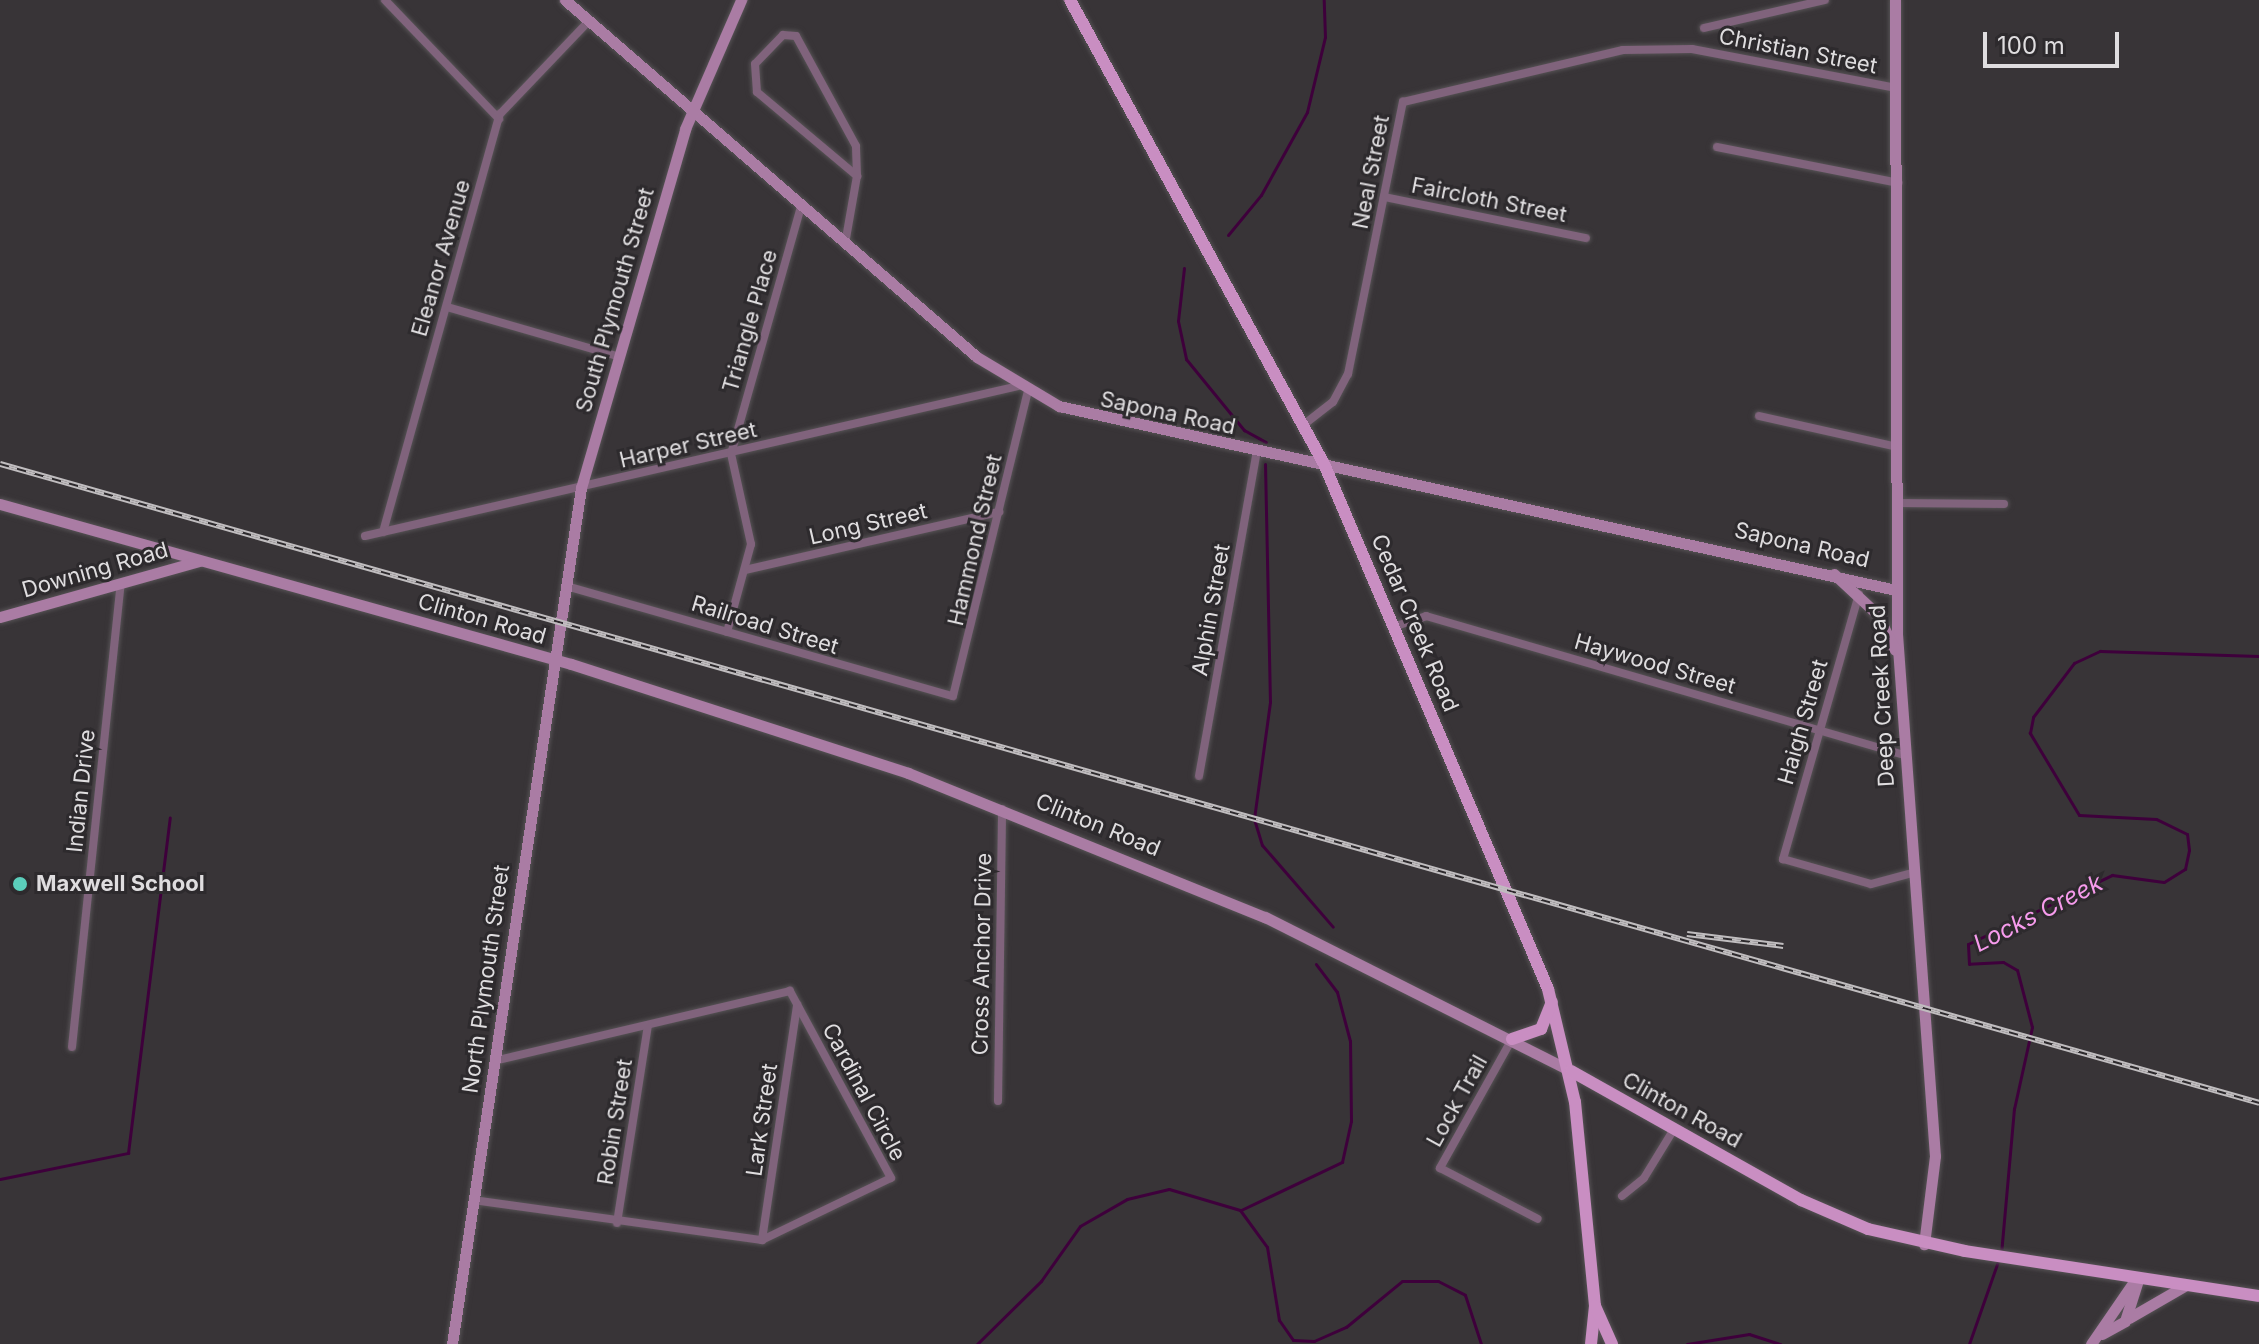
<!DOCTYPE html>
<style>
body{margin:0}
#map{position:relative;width:2259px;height:1344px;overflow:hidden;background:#383437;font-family:Inter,sans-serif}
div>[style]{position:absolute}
.stream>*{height:3px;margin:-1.5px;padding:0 1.5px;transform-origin:1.5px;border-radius:1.5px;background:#3e003b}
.roads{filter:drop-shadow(0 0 2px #565255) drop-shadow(0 0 2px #565255)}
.street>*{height:8px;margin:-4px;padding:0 4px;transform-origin:4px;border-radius:4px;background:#80637c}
.secondary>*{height:11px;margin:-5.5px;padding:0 5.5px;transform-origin:5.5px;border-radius:5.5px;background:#aa7ca4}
.primary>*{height:12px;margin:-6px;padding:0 6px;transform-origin:6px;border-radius:6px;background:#c98ec2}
.rail>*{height:6px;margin-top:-3px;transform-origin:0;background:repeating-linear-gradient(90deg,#2d2a2d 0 9px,#c0bdbf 0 18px);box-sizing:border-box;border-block:2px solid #c0bdbf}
.dots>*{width:22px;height:22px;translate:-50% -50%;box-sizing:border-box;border:4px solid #2d2a2d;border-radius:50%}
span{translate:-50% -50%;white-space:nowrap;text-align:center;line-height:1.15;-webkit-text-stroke:6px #2d2a2d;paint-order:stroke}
.street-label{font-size:22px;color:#dfdddf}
.poi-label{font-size:22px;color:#dfdddf;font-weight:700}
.left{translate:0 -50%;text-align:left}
.water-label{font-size:24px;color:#f69bec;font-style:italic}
.scale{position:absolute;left:1983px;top:32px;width:136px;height:36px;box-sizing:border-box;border:4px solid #dfdddf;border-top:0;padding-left:10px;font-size:24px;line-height:28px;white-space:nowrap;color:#dfdddf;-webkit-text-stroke:6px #2d2a2d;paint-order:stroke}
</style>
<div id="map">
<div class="stream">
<i style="left:1228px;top:235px;width:52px;rotate:-50.5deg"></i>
<i style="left:1261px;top:195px;width:95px;rotate:-61deg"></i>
<i style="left:1307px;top:112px;width:77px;rotate:-76.5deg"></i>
<i style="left:1325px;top:37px;width:37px;rotate:-92deg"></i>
<i style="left:1184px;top:268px;width:53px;rotate:96.5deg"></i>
<i style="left:1178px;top:321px;width:39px;rotate:78deg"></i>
<i style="left:1186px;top:359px;width:92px;rotate:50.8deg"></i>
<i style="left:1244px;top:430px;width:25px;rotate:29deg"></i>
<i style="left:1265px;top:464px;width:238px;rotate:88.8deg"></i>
<i style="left:1270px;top:702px;width:118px;rotate:97.8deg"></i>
<i style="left:1254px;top:819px;width:27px;rotate:73deg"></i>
<i style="left:1262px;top:845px;width:108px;rotate:49.1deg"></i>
<i style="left:0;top:1179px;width:131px;rotate:-11.5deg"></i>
<i style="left:128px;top:1153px;width:338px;rotate:-82.9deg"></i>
<i style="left:1241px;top:1210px;width:112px;rotate:-25.4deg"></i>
<i style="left:1342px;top:1162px;width:42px;rotate:-77.6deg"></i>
<i style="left:1351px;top:1121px;width:80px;rotate:-90.7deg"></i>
<i style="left:1350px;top:1041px;width:51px;rotate:-104.9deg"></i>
<i style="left:1337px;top:992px;width:35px;rotate:-127deg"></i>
<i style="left:2001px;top:1254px;width:146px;rotate:-84.9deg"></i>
<i style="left:2014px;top:1109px;width:84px;rotate:-77.6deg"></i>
<i style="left:2032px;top:1027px;width:59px;rotate:-104.7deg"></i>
<i style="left:2017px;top:970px;width:16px;rotate:-150deg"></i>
<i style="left:2003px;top:962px;width:34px;rotate:177deg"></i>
<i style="left:1969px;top:964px;width:20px;rotate:-93deg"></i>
<i style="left:1968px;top:944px;width:160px;rotate:-25.6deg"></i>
<i style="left:2112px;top:875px;width:52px;rotate:7.7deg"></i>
<i style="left:2164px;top:882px;width:25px;rotate:-32deg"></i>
<i style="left:2185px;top:869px;width:19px;rotate:-78deg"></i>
<i style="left:2189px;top:850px;width:16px;rotate:-97deg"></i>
<i style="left:2187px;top:834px;width:34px;rotate:-154deg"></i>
<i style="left:2156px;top:819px;width:77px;rotate:-177deg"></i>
<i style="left:2079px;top:815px;width:96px;rotate:-120.9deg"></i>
<i style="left:2030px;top:733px;width:16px;rotate:-79deg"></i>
<i style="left:2033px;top:717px;width:68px;rotate:-52.8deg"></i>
<i style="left:2074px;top:663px;width:29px;rotate:-25deg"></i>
<i style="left:2100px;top:651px;width:159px;rotate:1.8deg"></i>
<i style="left:977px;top:1344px;width:90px;rotate:-44.5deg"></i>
<i style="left:1041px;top:1281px;width:67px;rotate:-54.7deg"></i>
<i style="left:1080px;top:1226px;width:54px;rotate:-29.9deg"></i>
<i style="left:1127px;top:1199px;width:43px;rotate:-13.4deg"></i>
<i style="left:1169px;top:1189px;width:74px;rotate:16.5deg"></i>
<i style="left:1240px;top:1210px;width:46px;rotate:53.9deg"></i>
<i style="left:1267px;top:1247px;width:74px;rotate:80.7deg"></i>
<i style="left:1279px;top:1320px;width:24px;rotate:55deg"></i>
<i style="left:1293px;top:1340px;width:21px;rotate:3deg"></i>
<i style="left:1314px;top:1341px;width:35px;rotate:-24deg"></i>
<i style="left:1346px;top:1327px;width:72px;rotate:-39.4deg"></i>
<i style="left:1402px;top:1281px;width:36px"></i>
<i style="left:1438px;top:1281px;width:30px;rotate:27deg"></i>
<i style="left:1465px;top:1295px;width:52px;rotate:71.9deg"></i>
<i style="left:1687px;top:1344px;width:63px;rotate:-9.2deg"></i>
<i style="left:1749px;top:1334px;width:33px;rotate:18deg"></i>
<i style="left:1969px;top:1344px;width:88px;rotate:-70.7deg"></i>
</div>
<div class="roads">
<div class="street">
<i style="left:385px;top:0;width:165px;rotate:46.2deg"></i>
<i style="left:1704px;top:28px;width:124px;rotate:-13deg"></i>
<i style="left:1717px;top:147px;width:185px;rotate:11.2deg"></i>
<i style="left:1384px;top:197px;width:206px;rotate:11.5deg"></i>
<i style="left:845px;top:244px;width:69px;rotate:-80deg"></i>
<i style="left:857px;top:176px;width:30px;rotate:-92deg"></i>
<i style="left:856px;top:146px;width:125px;rotate:-118.6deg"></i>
<i style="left:796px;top:36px;width:13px;rotate:-176deg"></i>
<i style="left:783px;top:35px;width:40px;rotate:134deg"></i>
<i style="left:755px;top:64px;width:28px;rotate:86deg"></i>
<i style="left:757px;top:92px;width:131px;rotate:40deg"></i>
<i style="left:447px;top:307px;width:180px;rotate:16.1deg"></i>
<i style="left:1759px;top:416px;width:142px;rotate:12.6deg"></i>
<i style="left:1302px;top:426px;width:39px;rotate:-38deg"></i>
<i style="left:1333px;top:402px;width:32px;rotate:-62deg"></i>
<i style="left:1348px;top:374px;width:278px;rotate:-78.6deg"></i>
<i style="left:1403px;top:102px;width:226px;rotate:-13.3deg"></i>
<i style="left:1623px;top:50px;width:69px;rotate:-0.8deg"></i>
<i style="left:1692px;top:49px;width:208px;rotate:10.8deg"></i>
<i style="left:1898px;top:503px;width:106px;rotate:0.5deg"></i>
<i style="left:383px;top:532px;width:434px;rotate:-74.4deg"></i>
<i style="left:500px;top:114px;width:126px;rotate:-46.3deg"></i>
<i style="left:365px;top:536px;width:671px;rotate:-12.92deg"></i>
<i style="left:745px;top:570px;width:261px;rotate:-12.9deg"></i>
<i style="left:566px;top:586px;width:402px;rotate:15.9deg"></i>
<i style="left:953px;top:696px;width:314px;rotate:-76.2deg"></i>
<i style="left:1859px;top:594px;width:276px;rotate:106deg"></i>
<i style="left:1783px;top:859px;width:91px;rotate:15.9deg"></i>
<i style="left:1871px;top:884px;width:42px;rotate:-15deg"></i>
<i style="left:1396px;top:626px;width:32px;rotate:-18deg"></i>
<i style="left:1426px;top:616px;width:499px;rotate:16.2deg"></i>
<i style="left:727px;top:632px;width:91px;rotate:-74.7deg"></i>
<i style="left:751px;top:544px;width:92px;rotate:-102.5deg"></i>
<i style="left:731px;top:454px;width:257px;rotate:-74.2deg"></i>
<i style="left:1199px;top:776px;width:330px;rotate:-79.9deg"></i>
<i style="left:1512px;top:1039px;width:148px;rotate:119.2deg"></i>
<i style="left:1440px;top:1168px;width:110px;rotate:27.5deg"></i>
<i style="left:72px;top:1047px;width:462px;rotate:-84deg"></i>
<i style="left:998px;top:1101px;width:292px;rotate:-89.2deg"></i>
<i style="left:1622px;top:1196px;width:28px;rotate:-39deg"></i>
<i style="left:1644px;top:1178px;width:57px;rotate:-58.5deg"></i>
<i style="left:473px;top:1200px;width:292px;rotate:7.9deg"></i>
<i style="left:762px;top:1240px;width:143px;rotate:-25.7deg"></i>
<i style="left:891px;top:1178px;width:213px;rotate:-118.4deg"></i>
<i style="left:790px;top:991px;width:303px;rotate:166.7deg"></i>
<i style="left:617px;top:1223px;width:199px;rotate:-81.1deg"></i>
<i style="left:762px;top:1240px;width:238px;rotate:-81.5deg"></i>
</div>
<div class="secondary">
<i style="left:565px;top:0;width:545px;rotate:40.91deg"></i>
<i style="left:977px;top:357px;width:96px;rotate:30.9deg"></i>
<i style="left:1059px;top:406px;width:857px;rotate:12.4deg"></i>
<i style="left:1895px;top:0;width:634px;rotate:89.82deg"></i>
<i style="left:1897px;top:634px;width:523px;rotate:85.84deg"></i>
<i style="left:1935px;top:1156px;width:89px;rotate:97.1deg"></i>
<i style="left:0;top:504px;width:593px;rotate:15.65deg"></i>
<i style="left:571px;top:664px;width:354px;rotate:17.9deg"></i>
<i style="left:908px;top:773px;width:385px;rotate:22deg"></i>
<i style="left:1265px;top:917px;width:343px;rotate:26.7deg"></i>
<i style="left:1834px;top:574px;width:59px;rotate:42.9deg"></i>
<i style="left:1877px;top:614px;width:40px;rotate:63.4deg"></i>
<i style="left:0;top:617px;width:207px;rotate:-15.7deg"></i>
<i style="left:2129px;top:1318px;width:66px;rotate:-30.1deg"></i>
<i style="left:2102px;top:1334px;width:26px;rotate:-29deg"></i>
<i style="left:2125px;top:1321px;width:43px;rotate:-72.4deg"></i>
<i style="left:452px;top:1344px;width:866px;rotate:-81.43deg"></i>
<i style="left:581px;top:488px;width:374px;rotate:-73.8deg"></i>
<i style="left:685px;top:129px;width:141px;rotate:-66.5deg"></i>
<i style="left:2091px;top:1344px;width:81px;rotate:-55.5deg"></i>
</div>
<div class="primary">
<i style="left:1070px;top:0;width:529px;rotate:61.3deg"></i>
<i style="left:1324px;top:464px;width:571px;rotate:66.89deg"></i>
<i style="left:1548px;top:989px;width:116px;rotate:76.6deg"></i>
<i style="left:1575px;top:1102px;width:205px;rotate:84.4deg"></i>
<i style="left:1595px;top:1306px;width:38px;rotate:96deg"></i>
<i style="left:1512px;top:1039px;width:31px;rotate:-19deg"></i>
<i style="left:1541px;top:1029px;width:29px;rotate:-68deg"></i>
<i style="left:1571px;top:1071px;width:264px;rotate:29.3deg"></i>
<i style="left:1801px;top:1200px;width:73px;rotate:23.4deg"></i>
<i style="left:1868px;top:1229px;width:99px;rotate:12.8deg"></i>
<i style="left:1965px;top:1251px;width:297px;rotate:8.7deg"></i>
<i style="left:1595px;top:1306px;width:42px;rotate:65.9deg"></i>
</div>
</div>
<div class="rail">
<i style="left:0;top:464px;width:2348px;rotate:15.79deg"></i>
<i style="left:1687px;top:934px;width:97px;rotate:7.1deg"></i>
</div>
<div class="dots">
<i style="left:20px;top:884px;background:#5bcebb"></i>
</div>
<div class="street-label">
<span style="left:1798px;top:51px;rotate:11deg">Christian Street</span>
<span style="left:1371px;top:172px;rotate:-79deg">Neal Street</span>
<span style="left:1489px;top:200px;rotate:11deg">Faircloth Street</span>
<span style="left:441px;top:258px;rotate:-74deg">Eleanor Avenue</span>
<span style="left:615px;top:300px;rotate:-74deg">South Plymouth Street</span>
<span style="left:750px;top:321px;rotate:-74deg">Triangle Place</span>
<span style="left:1168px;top:413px;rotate:12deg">Sapona Road</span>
<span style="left:688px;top:445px;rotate:-13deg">Harper Street</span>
<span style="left:868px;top:524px;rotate:-13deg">Long Street</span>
<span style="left:975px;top:540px;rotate:-77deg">Hammond Street</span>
<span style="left:1802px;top:545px;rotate:13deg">Sapona Road</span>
<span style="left:95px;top:570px;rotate:-16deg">Downing Road</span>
<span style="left:1211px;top:610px;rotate:-80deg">Alphin Street</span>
<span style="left:482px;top:619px;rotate:16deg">Clinton Road</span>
<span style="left:1415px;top:623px;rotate:67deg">Cedar Creek Road</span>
<span style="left:765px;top:625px;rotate:17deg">Railroad Street</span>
<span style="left:1655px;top:664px;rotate:16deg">Haywood Street</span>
<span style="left:1882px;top:696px;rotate:-93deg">Deep Creek Road</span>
<span style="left:1803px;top:722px;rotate:-74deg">Haigh Street</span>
<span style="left:81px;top:791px;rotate:-84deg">Indian Drive</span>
<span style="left:1098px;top:825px;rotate:22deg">Clinton Road</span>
<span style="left:982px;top:954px;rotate:-89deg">Cross Anchor Drive</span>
<span style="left:486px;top:979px;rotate:-82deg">North Plymouth Street</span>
<span style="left:864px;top:1092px;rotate:62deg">Cardinal Circle</span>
<span style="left:1457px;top:1101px;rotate:-61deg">Lock Trail</span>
<span style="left:1682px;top:1110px;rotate:29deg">Clinton Road</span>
<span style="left:762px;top:1120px;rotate:-82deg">Lark Street</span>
<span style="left:615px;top:1122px;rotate:-81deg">Robin Street</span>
</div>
<div class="poi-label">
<span class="left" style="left:36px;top:884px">Maxwell School</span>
</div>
<div class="water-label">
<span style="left:2038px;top:913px;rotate:-27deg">Locks Creek</span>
</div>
<div class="scale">100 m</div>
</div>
